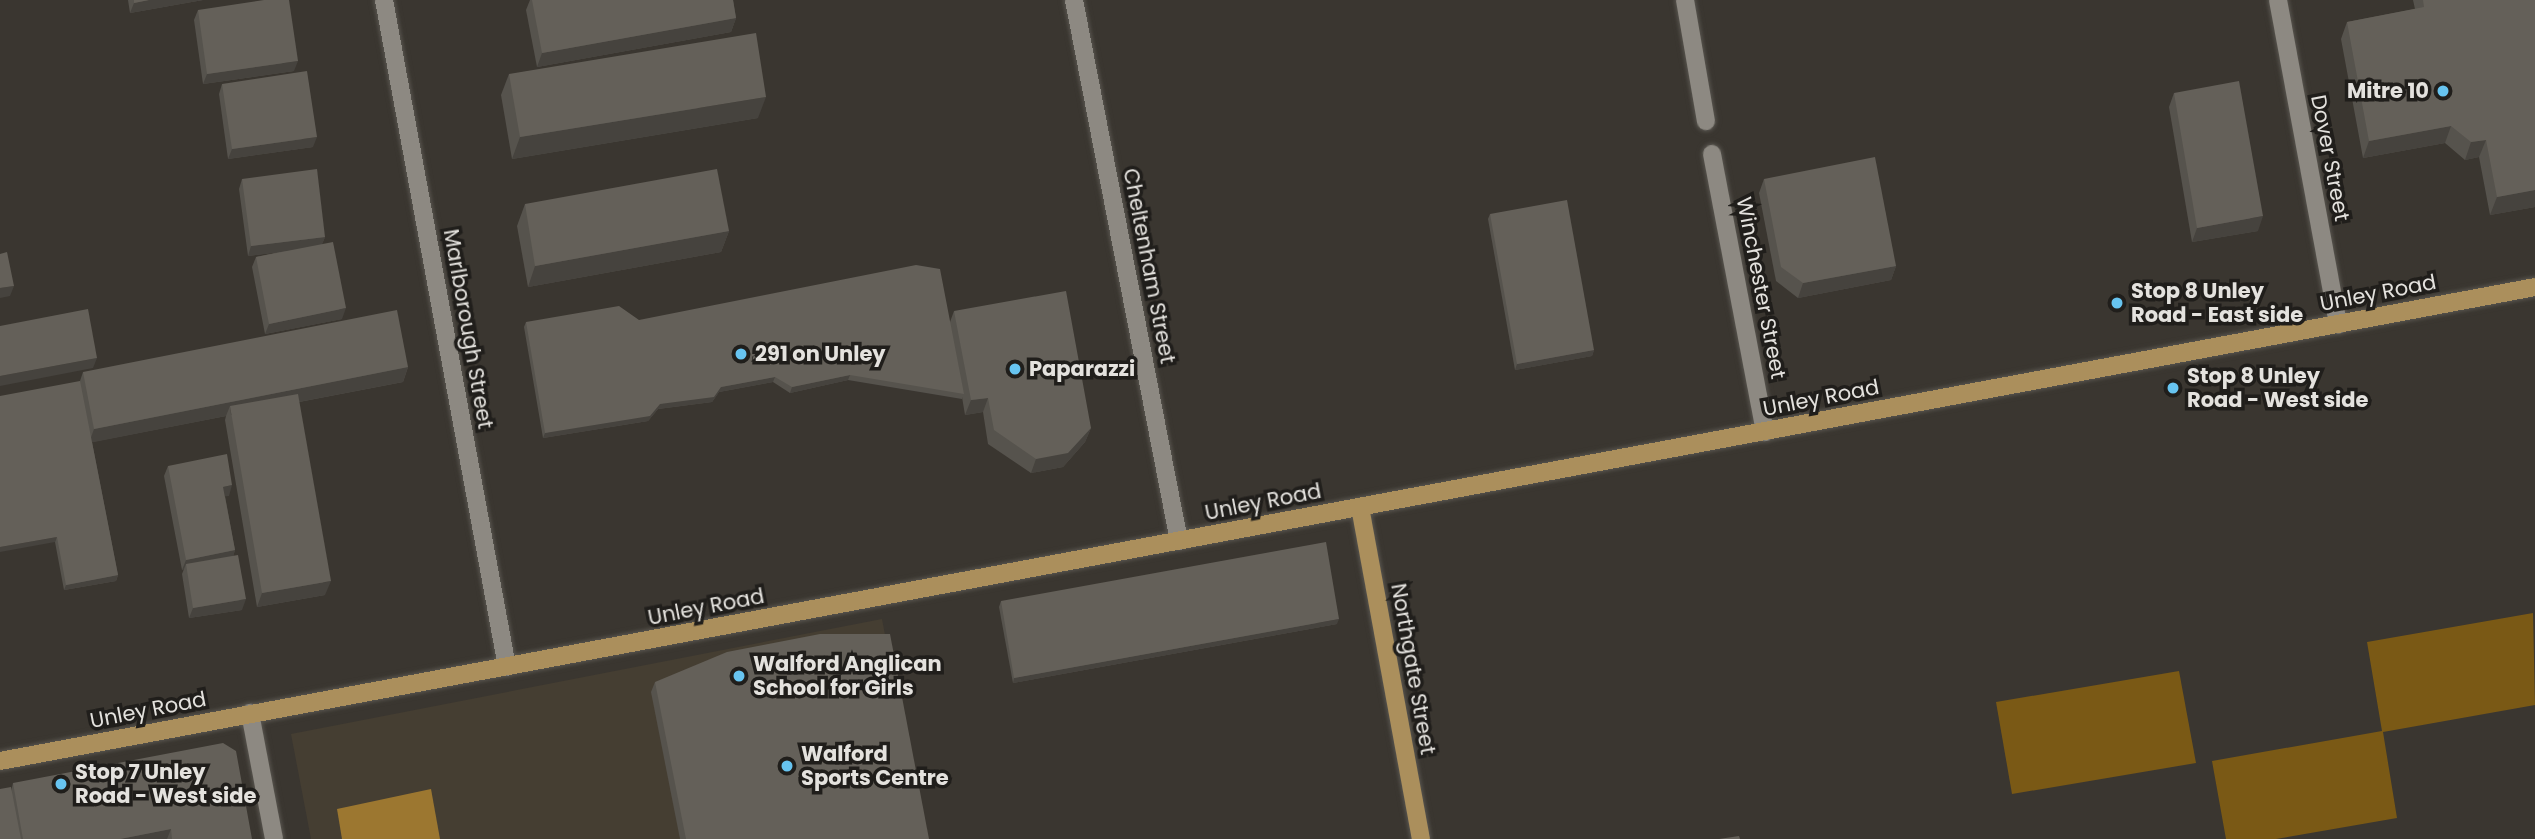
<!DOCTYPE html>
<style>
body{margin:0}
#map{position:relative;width:2535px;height:839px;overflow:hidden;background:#3a3630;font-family:Poppins,sans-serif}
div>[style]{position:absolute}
.built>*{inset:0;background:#453e32}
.green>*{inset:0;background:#7a5915}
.water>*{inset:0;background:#9c7730}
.roads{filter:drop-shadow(0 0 2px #58554f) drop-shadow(0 0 2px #58554f)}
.minor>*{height:18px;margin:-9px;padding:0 9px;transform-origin:9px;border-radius:9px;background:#8d8982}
.major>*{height:18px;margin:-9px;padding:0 9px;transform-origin:9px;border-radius:9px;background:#ab8f5c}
.wall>*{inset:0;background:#56534d}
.shaded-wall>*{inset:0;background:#46433e}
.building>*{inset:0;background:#646059}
.dots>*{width:19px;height:19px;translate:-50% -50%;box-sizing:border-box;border:4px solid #201e1b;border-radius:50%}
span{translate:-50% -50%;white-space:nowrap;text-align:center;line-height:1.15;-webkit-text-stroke:7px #201e1b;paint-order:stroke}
.poi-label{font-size:21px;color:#e4e2de;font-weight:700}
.right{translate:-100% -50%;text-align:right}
.left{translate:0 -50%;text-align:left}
.street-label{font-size:21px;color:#e4e2de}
</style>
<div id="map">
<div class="built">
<i style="clip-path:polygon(882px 619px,923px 839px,311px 839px,291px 734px)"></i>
</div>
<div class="green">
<i style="clip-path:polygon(2533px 613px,2535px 705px,2383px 732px,2397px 818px,2276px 839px,2226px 839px,2212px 761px,2382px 731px,2367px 642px)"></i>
<i style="clip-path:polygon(2179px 671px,2196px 763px,2012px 794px,1996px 702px)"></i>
</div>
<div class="water">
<i style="clip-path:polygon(431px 789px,440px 839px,342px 839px,337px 809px)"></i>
</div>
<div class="roads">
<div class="minor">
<i style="left:384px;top:0;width:678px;rotate:79.55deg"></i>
<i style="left:1074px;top:0;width:551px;rotate:79.02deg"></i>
<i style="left:1685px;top:0;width:123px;rotate:80.2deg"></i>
<i style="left:2278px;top:0;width:330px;rotate:79.5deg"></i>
<i style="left:1712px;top:154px;width:283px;rotate:79.2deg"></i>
<i style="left:250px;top:713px;width:128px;rotate:79.2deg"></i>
</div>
<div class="major">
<i style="left:1360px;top:507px;width:338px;rotate:79.6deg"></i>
<i style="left:0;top:761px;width:2579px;rotate:-10.59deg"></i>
</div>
</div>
<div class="wall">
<i style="clip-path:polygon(128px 0,203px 0,130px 13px)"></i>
<i style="clip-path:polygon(530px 0,733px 0,736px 18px,731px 32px,537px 67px,526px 10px)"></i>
<i style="clip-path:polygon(2413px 0,2535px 0,2535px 207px,2490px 215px,2479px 157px,2465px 160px,2445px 143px,2363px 158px,2341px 39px,2347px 22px,2415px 9px)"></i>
<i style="clip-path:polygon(198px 10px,294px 71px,203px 84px,194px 20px)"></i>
<i style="clip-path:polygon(509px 74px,758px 118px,512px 159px,501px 95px)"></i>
<i style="clip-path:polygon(222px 84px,313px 147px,228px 159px,219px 94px)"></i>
<i style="clip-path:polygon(2174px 93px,2258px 231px,2192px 242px,2169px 107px)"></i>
<i style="clip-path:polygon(242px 179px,325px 237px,322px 244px,342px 319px,265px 334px,252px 267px,256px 257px,279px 252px,248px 256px,239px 189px)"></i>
<i style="clip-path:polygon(1764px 179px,1896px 266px,1891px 280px,1798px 298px,1776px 281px,1759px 193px)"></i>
<i style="clip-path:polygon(525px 204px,729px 231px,721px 252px,528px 287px,517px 226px)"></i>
<i style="clip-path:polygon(1490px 214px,1594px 350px,1592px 356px,1515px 370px,1488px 219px)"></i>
<i style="clip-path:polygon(954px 311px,1091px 428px,1085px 442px,1063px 467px,1031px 473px,988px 444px,983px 412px,965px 415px,962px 397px,962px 399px,848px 380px,790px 393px,773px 382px,719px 392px,712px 402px,658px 409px,648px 421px,543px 438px,524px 327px,526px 322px,639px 320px,950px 322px)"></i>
<i style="clip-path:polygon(408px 367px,403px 382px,299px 402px,325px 595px,257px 607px,225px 420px,226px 416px,92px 442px,118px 575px,116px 581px,64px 590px,55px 542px,80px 381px,83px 372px)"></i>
<i style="clip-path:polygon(168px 466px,229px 496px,225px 496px,235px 550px,233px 556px,242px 610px,189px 618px,182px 574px,184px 569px,182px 570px,164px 476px)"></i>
<i style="clip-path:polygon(1001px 601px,1337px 624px,1013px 683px,999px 607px)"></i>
<i style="clip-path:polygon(655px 682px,929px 839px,680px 839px,651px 692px)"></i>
<i style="clip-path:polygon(13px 783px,252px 839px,0 839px)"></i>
</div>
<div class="shaded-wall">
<i style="clip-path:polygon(149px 0,203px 0,130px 13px,134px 3px)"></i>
<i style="clip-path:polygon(736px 18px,731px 32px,537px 67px,542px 53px)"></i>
<i style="clip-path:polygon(298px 61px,294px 71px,203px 84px,207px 74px)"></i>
<i style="clip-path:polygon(766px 97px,758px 118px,512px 159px,520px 137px)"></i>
<i style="clip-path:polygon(2451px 126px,2445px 143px,2363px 158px,2369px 141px)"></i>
<i style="clip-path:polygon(317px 137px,313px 147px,228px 159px,232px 149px)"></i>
<i style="clip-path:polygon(2486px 140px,2479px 157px,2465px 160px,2471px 142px)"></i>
<i style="clip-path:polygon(2535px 190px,2535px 207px,2490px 215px,2497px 197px)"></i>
<i style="clip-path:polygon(2263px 216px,2258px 231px,2192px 242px,2197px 228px)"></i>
<i style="clip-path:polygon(729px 231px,721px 252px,528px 287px,535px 266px)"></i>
<i style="clip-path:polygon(325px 237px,321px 247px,248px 256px,251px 246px)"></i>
<i style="clip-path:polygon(1896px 266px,1891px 280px,1798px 298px,1803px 283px)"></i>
<i style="clip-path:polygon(14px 286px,10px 296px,0 298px,0 288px)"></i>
<i style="clip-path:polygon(346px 308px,342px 319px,265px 334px,269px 324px)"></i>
<i style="clip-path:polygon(1594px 350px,1592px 356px,1515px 370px,1517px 364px)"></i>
<i style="clip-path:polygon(97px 358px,93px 368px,0 386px,0 376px)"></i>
<i style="clip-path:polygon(408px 367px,403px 382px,231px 415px,230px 406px,226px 416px,89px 443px,94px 429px)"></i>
<i style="clip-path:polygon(850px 375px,848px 380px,790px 393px,792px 387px)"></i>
<i style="clip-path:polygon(775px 377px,773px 382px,719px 392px,712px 402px,658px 409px,648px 421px,543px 438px,545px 433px,660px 404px,721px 387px)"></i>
<i style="clip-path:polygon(988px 398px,983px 412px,965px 415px,971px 400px)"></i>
<i style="clip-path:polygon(1091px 428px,1085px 442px,1063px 467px,1031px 473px,1036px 459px)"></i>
<i style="clip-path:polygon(232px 485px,229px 496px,219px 497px,223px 487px)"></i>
<i style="clip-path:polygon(57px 537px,55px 542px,0 552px,0 547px)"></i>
<i style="clip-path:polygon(235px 550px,232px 561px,186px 564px,184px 569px,182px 570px,186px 560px)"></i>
<i style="clip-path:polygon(118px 575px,116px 581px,64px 590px,66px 585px)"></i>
<i style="clip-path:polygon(331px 581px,325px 595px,257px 607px,262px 593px)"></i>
<i style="clip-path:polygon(246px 599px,242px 610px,189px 618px,193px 608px)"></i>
<i style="clip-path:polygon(1339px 619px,1337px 624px,1013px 683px,1014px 678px)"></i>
<i style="clip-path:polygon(171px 829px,167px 839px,120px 839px)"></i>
</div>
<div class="building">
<i style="clip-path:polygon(134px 0,149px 0,134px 3px)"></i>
<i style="clip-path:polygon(264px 0,289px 0,298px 61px,207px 74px,198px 10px)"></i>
<i style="clip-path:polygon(532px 0,733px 0,736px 18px,542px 53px)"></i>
<i style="clip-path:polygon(2423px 0,2535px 0,2535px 190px,2497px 197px,2486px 140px,2471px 142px,2451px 126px,2369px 141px,2347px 22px,2424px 7px)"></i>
<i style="clip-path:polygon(756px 33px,766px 97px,520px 137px,509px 74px)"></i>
<i style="clip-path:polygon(307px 71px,317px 137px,232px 149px,222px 84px)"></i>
<i style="clip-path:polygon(2239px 81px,2263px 216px,2197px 228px,2174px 93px)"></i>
<i style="clip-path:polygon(1875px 157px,1896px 266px,1803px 283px,1781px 267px,1764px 179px)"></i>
<i style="clip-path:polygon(317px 169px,325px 237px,251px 246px,242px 179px)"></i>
<i style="clip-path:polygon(717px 169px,729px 231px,535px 266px,525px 204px)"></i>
<i style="clip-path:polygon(1567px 200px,1594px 350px,1517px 364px,1490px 214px)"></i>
<i style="clip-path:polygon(333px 242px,346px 308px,269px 324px,256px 257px)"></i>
<i style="clip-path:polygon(7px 252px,14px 286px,0 288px,0 254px)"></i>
<i style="clip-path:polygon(916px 265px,940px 269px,964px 394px,850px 375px,792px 387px,775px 377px,721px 387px,714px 397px,660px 404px,650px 416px,545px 433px,526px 322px,619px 306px,639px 320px)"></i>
<i style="clip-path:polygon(1066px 291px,1091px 428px,1068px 453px,1036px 459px,994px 430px,988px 398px,971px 400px,954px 311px)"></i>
<i style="clip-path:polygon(88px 309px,97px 358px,0 376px,0 326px)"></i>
<i style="clip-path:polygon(397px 310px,408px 367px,94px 429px,83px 372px)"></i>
<i style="clip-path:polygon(80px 381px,118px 575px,66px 585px,57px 537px,0 547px,0 396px)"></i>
<i style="clip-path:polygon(298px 394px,331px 581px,262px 593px,230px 406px)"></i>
<i style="clip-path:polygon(227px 454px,232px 485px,223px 487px,235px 550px,186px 560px,168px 466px)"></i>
<i style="clip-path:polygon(1326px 542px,1339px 619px,1014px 678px,1001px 601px)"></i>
<i style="clip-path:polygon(238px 555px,246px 599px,193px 608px,186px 564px)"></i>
<i style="clip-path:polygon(820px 634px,890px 634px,929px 839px,686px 839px,655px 682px,727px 652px)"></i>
<i style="clip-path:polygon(223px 743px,236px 751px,252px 839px,172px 839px,171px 829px,120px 839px,23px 839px,13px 783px)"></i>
<i style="clip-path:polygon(11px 787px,21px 839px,0 839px,0 789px)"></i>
<i style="clip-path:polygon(1739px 836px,1740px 839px,1719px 839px)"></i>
</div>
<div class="dots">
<i style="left:2443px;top:91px;background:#67c4f0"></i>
<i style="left:2117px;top:303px;background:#67c4f0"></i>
<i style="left:741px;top:354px;background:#67c4f0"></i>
<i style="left:1015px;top:369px;background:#67c4f0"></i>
<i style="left:2173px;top:388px;background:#67c4f0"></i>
<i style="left:739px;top:676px;background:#67c4f0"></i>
<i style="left:787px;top:766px;background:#67c4f0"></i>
<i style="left:61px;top:784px;background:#67c4f0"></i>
</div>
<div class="poi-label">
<span class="right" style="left:2429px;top:91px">Mitre 10</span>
<span class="left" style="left:2131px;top:303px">Stop 8 Unley<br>Road - East side</span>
<span class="left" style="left:755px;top:354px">291 on Unley</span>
<span class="left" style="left:1029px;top:369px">Paparazzi</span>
<span class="left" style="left:2187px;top:388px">Stop 8 Unley<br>Road - West side</span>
<span class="left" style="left:753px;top:676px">Walford Anglican<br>School for Girls</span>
<span class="left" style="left:801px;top:766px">Walford<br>Sports Centre</span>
<span class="left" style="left:75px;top:784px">Stop 7 Unley<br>Road - West side</span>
</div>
<div class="street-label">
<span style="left:2330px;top:158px;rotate:79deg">Dover Street</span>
<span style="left:1149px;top:266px;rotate:79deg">Cheltenham Street</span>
<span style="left:1761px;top:288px;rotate:79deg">Winchester Street</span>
<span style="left:2378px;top:293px;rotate:-11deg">Unley Road</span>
<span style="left:468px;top:329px;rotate:80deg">Marlborough Street</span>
<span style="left:1821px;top:398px;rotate:-11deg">Unley Road</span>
<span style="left:1263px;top:502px;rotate:-11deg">Unley Road</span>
<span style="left:706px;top:607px;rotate:-11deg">Unley Road</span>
<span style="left:1413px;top:669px;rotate:80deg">Northgate Street</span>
<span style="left:148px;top:710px;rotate:-11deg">Unley Road</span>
</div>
</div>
